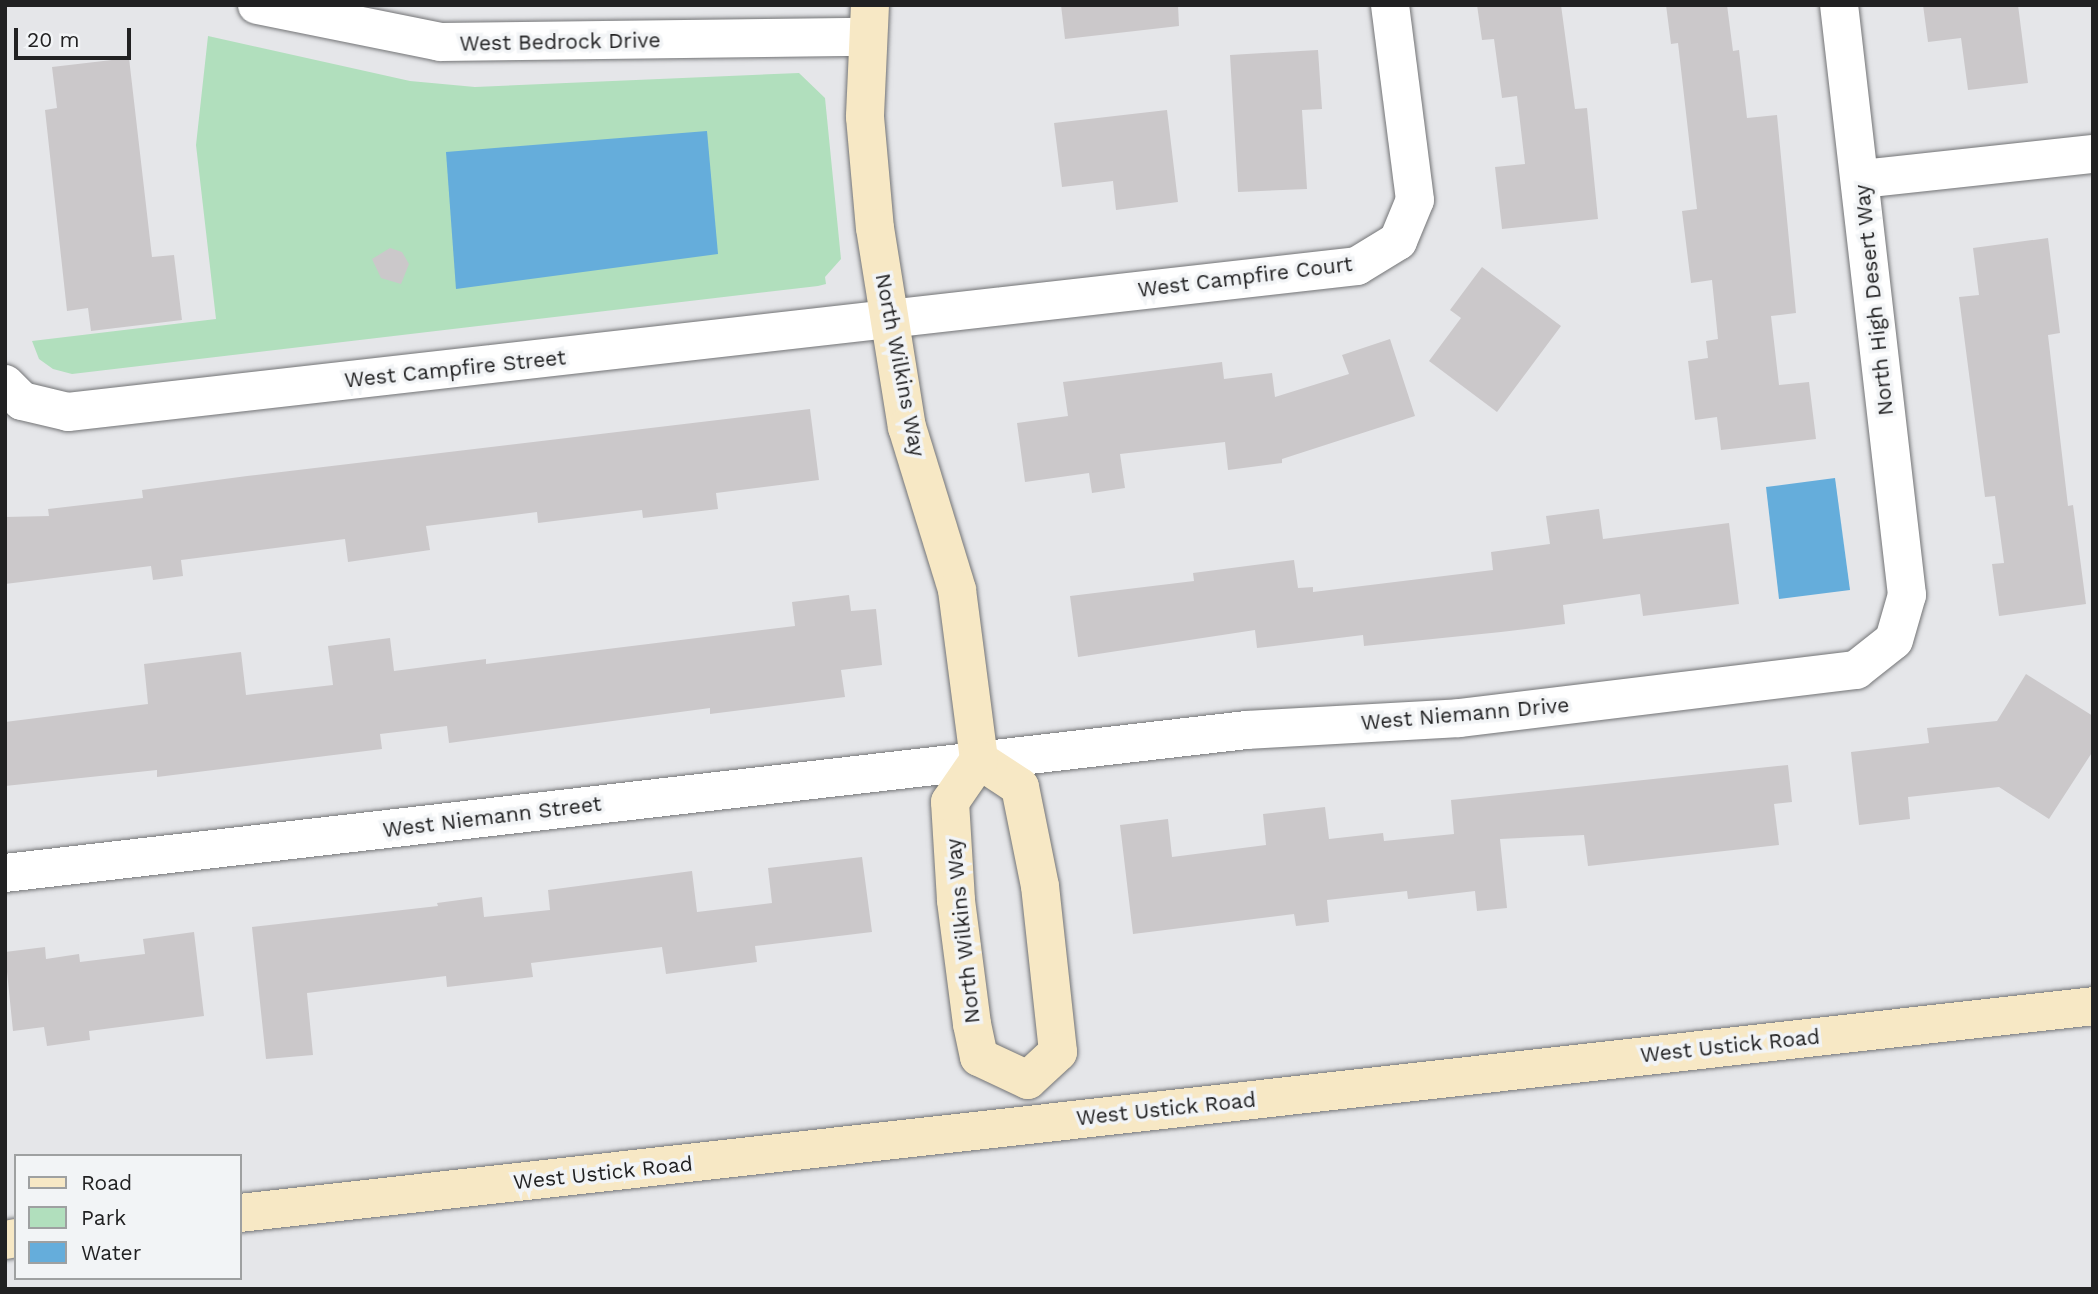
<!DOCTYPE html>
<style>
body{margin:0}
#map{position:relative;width:2098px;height:1294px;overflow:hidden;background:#e5e6e9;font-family:"Work Sans",sans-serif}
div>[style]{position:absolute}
.green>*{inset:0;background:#b1dfbd}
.water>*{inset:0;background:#65addb}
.building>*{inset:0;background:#cbc8ca}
.roads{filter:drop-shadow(0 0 2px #737476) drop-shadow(0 0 2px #737476)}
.street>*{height:38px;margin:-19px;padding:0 19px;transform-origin:19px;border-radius:19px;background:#fff}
.secondary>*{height:38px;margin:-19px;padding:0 19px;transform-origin:19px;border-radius:19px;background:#f7e8c5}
span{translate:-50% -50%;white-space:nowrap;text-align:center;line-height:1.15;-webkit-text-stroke:7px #f2f4f6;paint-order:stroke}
.street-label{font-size:21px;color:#212122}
.frame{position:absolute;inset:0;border:7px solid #212122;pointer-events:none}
.legend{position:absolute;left:14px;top:1154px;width:228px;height:126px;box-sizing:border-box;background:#f2f4f6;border:2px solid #9ea0a1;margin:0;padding:9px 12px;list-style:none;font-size:21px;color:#212122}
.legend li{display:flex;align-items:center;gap:14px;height:35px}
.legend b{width:35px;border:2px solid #9ea0a1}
.scale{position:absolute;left:14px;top:28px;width:117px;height:32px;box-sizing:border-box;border:4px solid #212122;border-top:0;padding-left:9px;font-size:21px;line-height:24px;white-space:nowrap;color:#212122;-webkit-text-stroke:5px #f2f4f6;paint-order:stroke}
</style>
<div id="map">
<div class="green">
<i style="clip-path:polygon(208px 36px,410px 81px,475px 87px,799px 73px,825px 98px,841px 259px,825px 277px,826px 284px,818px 286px,72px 374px,53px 369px,39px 359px,32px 341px,216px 319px,196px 145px)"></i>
</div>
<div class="water">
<i style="clip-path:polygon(707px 131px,718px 254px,456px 289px,446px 152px)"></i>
<i style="clip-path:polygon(1835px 478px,1850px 590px,1779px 599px,1766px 487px)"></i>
</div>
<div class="building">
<i style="clip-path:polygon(1061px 5px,1178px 5px,1179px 26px,1065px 39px)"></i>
<i style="clip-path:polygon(1477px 5px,1561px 5px,1575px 109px,1587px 108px,1598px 219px,1502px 229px,1495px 167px,1525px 164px,1517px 96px,1502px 98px,1494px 39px,1482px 40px)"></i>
<i style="clip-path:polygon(1666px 5px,1727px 5px,1733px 51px,1739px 50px,1747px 118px,1777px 115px,1796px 313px,1771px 316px,1779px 385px,1809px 382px,1816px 439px,1721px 450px,1717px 417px,1695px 420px,1688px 361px,1708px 358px,1706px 341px,1718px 339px,1712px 280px,1691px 283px,1682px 211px,1697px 209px,1678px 43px,1671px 44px)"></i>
<i style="clip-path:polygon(1923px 5px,2018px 5px,2028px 83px,1968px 90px,1961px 38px,1928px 42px)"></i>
<i style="clip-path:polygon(1318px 50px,1322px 109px,1302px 110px,1307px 189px,1238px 192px,1230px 55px)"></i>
<i style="clip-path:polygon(129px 58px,152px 257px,174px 255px,182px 320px,91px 331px,88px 308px,67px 311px,45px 110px,57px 108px,52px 67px)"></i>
<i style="clip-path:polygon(1167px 110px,1178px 202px,1116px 210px,1113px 181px,1062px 187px,1054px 123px)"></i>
<i style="clip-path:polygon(2048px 238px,2060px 333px,2048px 335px,2068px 506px,2073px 505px,2086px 604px,1999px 616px,1992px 564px,2004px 563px,1995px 496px,1985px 497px,1959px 297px,1979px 295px,1973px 248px)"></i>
<i style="clip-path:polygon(390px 248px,402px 252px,409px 264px,401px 284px,381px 278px,372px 259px)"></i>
<i style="clip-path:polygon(1482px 267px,1561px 326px,1497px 412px,1429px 361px,1461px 318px,1450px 310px)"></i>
<i style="clip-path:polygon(1390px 339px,1415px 416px,1282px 459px,1282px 463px,1228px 470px,1225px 442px,1120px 454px,1125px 488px,1092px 493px,1089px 473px,1025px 482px,1017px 423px,1068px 416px,1063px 382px,1222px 362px,1224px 379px,1272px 373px,1275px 397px,1349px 374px,1342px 355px)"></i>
<i style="clip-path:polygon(810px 409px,819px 480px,716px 493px,718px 509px,643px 518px,642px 510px,538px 523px,537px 512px,426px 526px,430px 550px,348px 562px,345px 539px,181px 560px,183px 576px,153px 580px,151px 566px,5px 584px,5px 517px,49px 516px,48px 509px,143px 498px,142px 490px,247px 476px)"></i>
<i style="clip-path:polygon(1599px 509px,1603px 539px,1729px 523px,1739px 604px,1643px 616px,1640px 594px,1563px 605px,1565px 624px,1501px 632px,1364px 646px,1363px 635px,1257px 648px,1255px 630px,1078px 657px,1070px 596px,1194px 581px,1193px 573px,1294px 560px,1298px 588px,1313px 587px,1313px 592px,1493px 570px,1491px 552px,1550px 544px,1546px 516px)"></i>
<i style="clip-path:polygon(849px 595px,851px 611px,876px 609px,882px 665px,841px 670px,845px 697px,710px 714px,710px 708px,449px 743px,447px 726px,380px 734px,382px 749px,157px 777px,157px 770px,5px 786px,5px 722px,148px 704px,144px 664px,241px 652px,246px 695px,333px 685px,328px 646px,390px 638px,394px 671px,486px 659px,486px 664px,795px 626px,792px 602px)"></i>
<i style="clip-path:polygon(2026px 674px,2093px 716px,2093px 751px,2049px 819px,1999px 787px,1908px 797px,1910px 819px,1859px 825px,1851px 752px,1929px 743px,1927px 728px,1997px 721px)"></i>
<i style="clip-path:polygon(1788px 765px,1792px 802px,1774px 804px,1779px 845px,1588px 866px,1584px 835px,1500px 839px,1507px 908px,1477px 911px,1475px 891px,1408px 899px,1407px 891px,1327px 900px,1329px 922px,1296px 926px,1294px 914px,1133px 934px,1120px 825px,1168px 819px,1172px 857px,1266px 845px,1263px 814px,1325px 807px,1329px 839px,1383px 833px,1384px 841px,1454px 834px,1451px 800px)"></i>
<i style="clip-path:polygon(862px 857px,872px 932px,755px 946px,757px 962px,666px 974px,662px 947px,531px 963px,533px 977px,447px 987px,446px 976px,307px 993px,313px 1055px,266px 1059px,252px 927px,438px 906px,437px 903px,482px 897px,484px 917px,550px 910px,548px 890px,692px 871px,697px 912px,772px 903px,768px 868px)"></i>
<i style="clip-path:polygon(194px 932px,204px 1016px,89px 1031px,90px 1040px,47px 1046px,44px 1027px,13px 1031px,5px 952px,45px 947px,46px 959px,79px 954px,80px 962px,145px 954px,143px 939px)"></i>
</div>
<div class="roads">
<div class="street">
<i style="left:257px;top:5px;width:187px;rotate:11.4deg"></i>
<i style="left:440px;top:42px;width:427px;rotate:-0.7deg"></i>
<i style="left:1861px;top:179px;width:233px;rotate:-6.2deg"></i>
<i style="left:5px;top:384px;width:24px;rotate:45deg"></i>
<i style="left:22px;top:401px;width:47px;rotate:13.4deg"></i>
<i style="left:68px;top:412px;width:1297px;rotate:-6.46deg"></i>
<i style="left:1357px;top:266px;width:48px;rotate:-31.4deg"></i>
<i style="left:1398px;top:241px;width:44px;rotate:-67.5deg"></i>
<i style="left:1415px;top:200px;width:197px;rotate:-97.3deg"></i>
<i style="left:5px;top:873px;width:1250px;rotate:-6.57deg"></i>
<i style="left:1247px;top:730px;width:212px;rotate:-3.2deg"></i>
<i style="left:1459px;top:718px;width:400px;rotate:-6.9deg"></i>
<i style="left:1856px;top:670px;width:48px;rotate:-38.3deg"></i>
<i style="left:1894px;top:640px;width:47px;rotate:-73.9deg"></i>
<i style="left:1907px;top:595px;width:594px;rotate:-96.57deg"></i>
</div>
<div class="secondary">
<i style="left:870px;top:5px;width:112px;rotate:92.6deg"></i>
<i style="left:865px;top:117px;width:111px;rotate:84.9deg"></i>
<i style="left:875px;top:228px;width:202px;rotate:80.9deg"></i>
<i style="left:907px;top:427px;width:170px;rotate:72.9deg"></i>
<i style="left:957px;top:590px;width:171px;rotate:82.6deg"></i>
<i style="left:979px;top:760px;width:49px;rotate:33.4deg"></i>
<i style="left:1020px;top:787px;width:101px;rotate:78.6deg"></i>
<i style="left:1040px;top:886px;width:167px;rotate:83.8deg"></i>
<i style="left:1058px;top:1052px;width:41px;rotate:137deg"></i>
<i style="left:1028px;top:1080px;width:54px;rotate:-154.9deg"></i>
<i style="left:979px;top:1057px;width:34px;rotate:-102deg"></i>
<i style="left:972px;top:1024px;width:125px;rotate:-97.4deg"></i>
<i style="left:956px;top:900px;width:98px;rotate:-93.5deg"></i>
<i style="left:950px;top:802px;width:51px;rotate:-55.4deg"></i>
<i style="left:240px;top:1213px;width:1865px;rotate:-6.37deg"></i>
<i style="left:5px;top:1240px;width:11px;rotate:-10deg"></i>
</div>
</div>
<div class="street-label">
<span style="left:560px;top:42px;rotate:-1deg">West Bedrock Drive</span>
<span style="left:1245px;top:277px;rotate:-7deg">West Campfire Court</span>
<span style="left:1874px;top:300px;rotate:-96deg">North High Desert Way</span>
<span style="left:900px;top:365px;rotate:79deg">North Wilkins Way</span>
<span style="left:455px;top:369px;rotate:-6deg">West Campfire Street</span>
<span style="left:1465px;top:714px;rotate:-5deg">West Niemann Drive</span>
<span style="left:492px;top:817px;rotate:-7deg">West Niemann Street</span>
<span style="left:963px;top:931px;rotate:-96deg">North Wilkins Way</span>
<span style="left:1730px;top:1046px;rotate:-6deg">West Ustick Road</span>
<span style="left:1166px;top:1109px;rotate:-6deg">West Ustick Road</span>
<span style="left:603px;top:1173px;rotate:-6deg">West Ustick Road</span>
</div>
<div class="frame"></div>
<ul class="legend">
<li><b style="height:9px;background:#f7e8c5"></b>Road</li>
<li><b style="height:19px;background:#b1dfbd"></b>Park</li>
<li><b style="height:19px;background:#65addb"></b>Water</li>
</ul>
<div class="scale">20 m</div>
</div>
